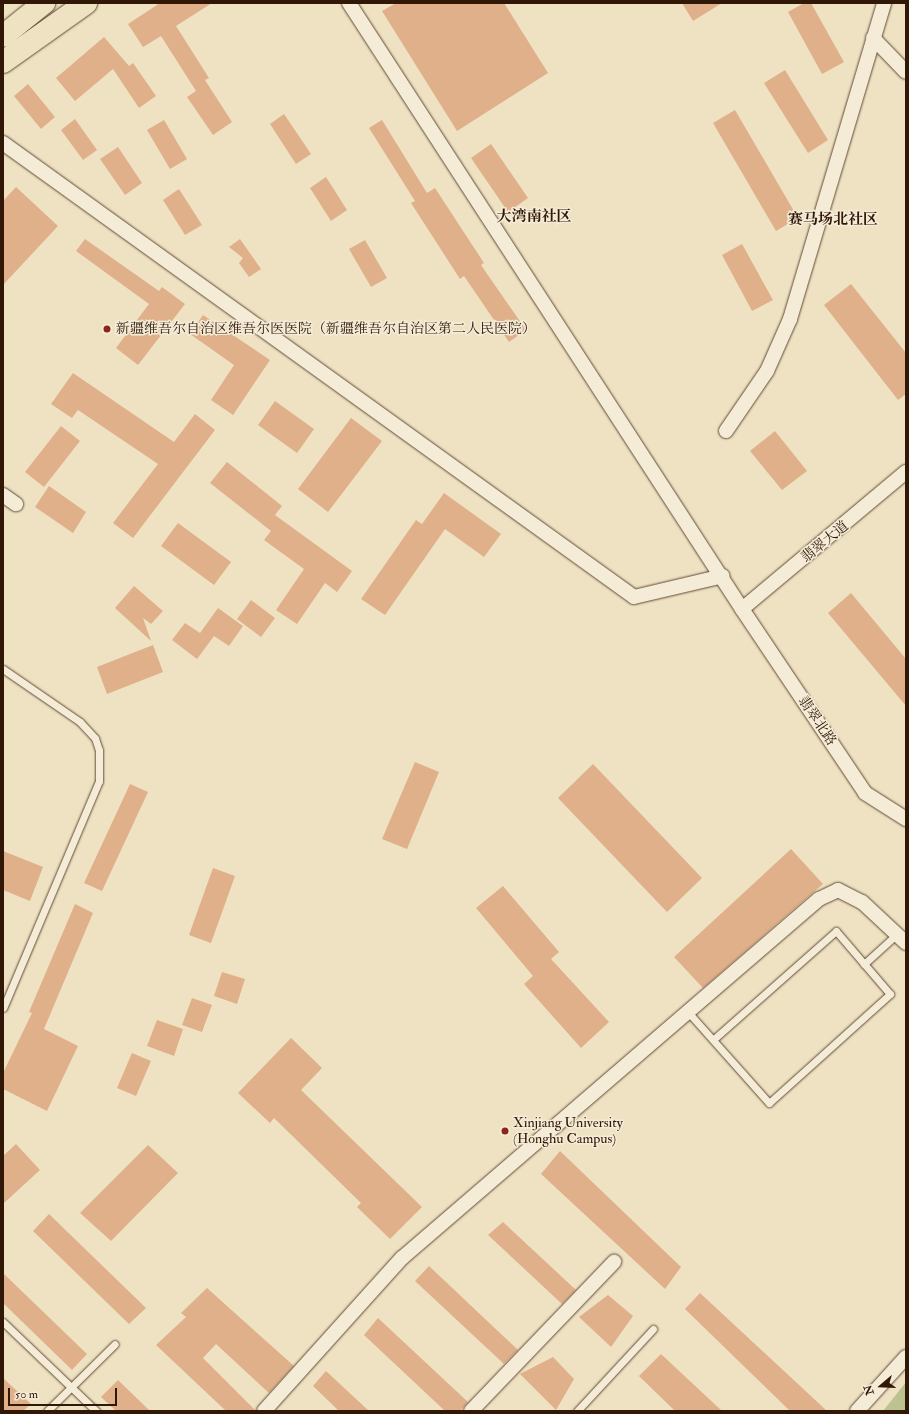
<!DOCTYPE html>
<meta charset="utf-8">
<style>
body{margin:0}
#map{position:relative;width:909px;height:1414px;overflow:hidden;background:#efe2c3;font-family:"IM FELL Double Pica","Noto Serif SC",serif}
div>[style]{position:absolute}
.green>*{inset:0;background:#bdc291}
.building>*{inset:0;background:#dfb08a}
.roads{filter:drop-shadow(0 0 1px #604a35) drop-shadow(0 0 1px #604a35)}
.service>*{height:7px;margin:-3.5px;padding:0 3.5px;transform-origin:3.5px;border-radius:3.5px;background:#f5ecd8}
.minor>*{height:14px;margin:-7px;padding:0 7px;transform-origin:7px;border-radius:7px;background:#f5ecd8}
.primary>*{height:22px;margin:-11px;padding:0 11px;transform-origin:11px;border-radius:11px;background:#efe2c3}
.dots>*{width:11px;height:11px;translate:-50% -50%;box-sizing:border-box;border:2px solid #f5ecd8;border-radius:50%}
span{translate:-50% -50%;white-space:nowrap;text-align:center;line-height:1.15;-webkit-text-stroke:3px #f5ecd8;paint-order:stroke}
.poi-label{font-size:14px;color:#301706}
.left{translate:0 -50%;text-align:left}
.street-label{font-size:14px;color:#301706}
.neighbourhood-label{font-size:15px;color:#301706;font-weight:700}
.frame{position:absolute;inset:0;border:4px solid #301706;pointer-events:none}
.north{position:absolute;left:861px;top:1366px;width:40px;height:40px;-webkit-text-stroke:3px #f5ecd8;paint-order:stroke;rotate:251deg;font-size:11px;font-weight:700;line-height:16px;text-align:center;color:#301706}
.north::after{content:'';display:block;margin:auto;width:14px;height:18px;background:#301706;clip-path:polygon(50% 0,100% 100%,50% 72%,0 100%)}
.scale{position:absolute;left:8px;top:1388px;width:109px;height:18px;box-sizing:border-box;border:2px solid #301706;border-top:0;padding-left:5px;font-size:12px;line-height:14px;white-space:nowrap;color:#301706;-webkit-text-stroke:3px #f5ecd8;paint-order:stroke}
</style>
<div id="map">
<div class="green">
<i style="clip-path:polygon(906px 1382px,906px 1411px,883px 1411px)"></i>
</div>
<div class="building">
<i style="clip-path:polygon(160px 3px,212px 3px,176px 26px,209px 78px,205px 80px,232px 122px,213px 135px,187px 97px,196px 91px,161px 36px,143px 47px,128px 24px)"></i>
<i style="clip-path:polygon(396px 3px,504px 3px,548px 73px,457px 131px,382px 11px)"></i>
<i style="clip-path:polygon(682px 3px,722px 3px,693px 21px)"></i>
<i style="clip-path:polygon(804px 3px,811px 3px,844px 62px,822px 74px,788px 12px)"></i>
<i style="clip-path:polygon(104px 37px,129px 66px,133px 63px,156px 96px,139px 108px,113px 69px,75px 101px,56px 78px)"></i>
<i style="clip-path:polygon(785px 70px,828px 140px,808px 153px,764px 83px)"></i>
<i style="clip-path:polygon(28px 84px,55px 117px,41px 129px,14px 96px)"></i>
<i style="clip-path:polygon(735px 110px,798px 218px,776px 231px,713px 123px)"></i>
<i style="clip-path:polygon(284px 114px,311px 154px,296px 164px,270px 124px)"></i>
<i style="clip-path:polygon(75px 119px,97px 150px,83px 160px,61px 130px)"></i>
<i style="clip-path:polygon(164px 120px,187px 159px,170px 169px,147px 130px)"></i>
<i style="clip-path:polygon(382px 120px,427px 193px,435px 188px,484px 263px,481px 265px,526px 330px,509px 342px,464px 276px,460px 279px,411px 203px,415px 201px,369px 128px)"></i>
<i style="clip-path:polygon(491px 144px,528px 198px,508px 212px,471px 158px)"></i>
<i style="clip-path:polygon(118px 147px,142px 183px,125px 195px,100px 159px)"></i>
<i style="clip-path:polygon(326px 177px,347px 210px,331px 221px,310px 188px)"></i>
<i style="clip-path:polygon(16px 187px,58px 226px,3px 285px,3px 201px)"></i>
<i style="clip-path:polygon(179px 189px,202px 225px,185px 235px,163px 200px)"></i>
<i style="clip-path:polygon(85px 239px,159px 291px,162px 287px,185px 304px,138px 365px,116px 348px,149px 304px,76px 251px)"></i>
<i style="clip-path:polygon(240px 239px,261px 269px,249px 277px,239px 263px,243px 258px,229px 247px)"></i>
<i style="clip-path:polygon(365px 240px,387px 278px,371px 287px,349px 249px)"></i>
<i style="clip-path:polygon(742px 244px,773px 300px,752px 311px,722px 255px)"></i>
<i style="clip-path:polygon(851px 284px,906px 353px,906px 394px,898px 400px,824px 305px)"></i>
<i style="clip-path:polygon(203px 315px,270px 360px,233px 415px,211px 400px,234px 365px,190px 334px)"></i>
<i style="clip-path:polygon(73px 373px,174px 442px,195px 414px,215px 430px,133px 538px,113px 523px,158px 464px,78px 410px,72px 418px,51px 404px)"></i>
<i style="clip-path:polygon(275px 401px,314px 429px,297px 453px,258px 425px)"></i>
<i style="clip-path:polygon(351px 418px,382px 441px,328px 512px,298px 489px)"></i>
<i style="clip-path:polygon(61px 426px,80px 441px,44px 487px,25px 472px)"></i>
<i style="clip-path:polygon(775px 431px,807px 471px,782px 490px,750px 451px)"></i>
<i style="clip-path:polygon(227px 462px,282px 506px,275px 515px,352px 571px,337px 592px,325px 583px,297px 624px,276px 610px,304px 569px,264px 540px,271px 531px,210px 483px)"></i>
<i style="clip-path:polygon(49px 486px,86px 512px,73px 533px,35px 507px)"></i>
<i style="clip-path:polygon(444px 493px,501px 534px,484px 557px,445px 529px,385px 615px,361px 599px,416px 520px,422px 524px)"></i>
<i style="clip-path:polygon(178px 523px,231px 562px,214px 585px,161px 546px)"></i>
<i style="clip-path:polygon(134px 586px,163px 611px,151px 624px,143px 618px,151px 641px,115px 608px)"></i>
<i style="clip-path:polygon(851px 593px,906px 659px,906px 706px,828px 613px)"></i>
<i style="clip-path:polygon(251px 600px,275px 618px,261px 637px,237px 619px)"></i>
<i style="clip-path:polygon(218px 608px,243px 626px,229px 646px,214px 636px,197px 659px,172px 640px,185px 623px,200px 633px)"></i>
<i style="clip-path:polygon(153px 645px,163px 672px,107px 694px,97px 667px)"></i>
<i style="clip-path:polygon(415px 762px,439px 772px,407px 849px,382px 839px)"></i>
<i style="clip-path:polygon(593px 764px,702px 878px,667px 912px,558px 798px)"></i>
<i style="clip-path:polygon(130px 784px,148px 792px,102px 891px,84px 883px)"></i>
<i style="clip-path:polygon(791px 849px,823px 884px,703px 988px,674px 957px)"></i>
<i style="clip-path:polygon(3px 851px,43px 867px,30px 901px,3px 890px)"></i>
<i style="clip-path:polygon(213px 868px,235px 876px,211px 943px,189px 935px)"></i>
<i style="clip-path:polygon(503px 886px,559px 952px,551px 959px,609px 1022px,581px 1048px,524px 984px,533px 976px,476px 908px)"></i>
<i style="clip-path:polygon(75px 904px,93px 913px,44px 1029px,78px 1046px,47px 1111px,3px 1089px,3px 1073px,32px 1013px,29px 1012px)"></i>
<i style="clip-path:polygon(222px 972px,245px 979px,237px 1004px,214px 996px)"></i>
<i style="clip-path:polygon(192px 998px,212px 1005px,202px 1032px,182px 1025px)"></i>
<i style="clip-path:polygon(157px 1020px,183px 1029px,174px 1056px,147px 1046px)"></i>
<i style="clip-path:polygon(291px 1038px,322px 1068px,301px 1090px,422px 1207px,390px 1239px,357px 1207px,361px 1203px,274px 1118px,270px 1123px,238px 1093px)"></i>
<i style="clip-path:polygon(132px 1053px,151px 1061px,136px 1096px,117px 1088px)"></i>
<i style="clip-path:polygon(16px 1144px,40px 1170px,3px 1204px,3px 1156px)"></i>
<i style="clip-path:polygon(148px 1145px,178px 1173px,111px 1241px,80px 1213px)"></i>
<i style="clip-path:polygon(560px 1151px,681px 1267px,665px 1289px,541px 1174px)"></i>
<i style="clip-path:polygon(49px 1214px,146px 1308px,129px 1324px,33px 1231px)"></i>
<i style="clip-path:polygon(503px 1222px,576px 1290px,562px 1304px,488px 1235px)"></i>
<i style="clip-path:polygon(429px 1266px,518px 1350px,504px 1364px,415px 1281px)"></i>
<i style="clip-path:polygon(3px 1273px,87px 1354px,72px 1370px,3px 1303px)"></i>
<i style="clip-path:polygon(207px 1288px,294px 1366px,269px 1393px,216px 1344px,203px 1358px,256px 1411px,226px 1411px,156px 1345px,186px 1317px,181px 1313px)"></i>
<i style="clip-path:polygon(700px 1293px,827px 1411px,790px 1411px,685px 1309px)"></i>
<i style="clip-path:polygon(608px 1295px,633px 1316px,611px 1347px,579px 1317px)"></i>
<i style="clip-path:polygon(378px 1318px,468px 1402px,460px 1411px,445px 1411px,364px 1335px)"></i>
<i style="clip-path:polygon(661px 1354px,722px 1411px,675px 1411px,639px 1376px)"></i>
<i style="clip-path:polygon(553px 1357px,574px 1379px,556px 1410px,520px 1374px)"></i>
<i style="clip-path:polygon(326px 1371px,369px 1411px,339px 1411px,313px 1386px)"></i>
<i style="clip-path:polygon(3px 1378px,31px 1404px,23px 1411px,3px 1411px)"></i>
<i style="clip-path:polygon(118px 1380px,150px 1411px,116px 1411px,101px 1397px)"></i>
</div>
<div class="roads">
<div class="service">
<i style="left:3px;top:669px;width:93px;rotate:34.5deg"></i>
<i style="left:80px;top:722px;width:22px;rotate:47deg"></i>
<i style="left:95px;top:738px;width:13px;rotate:72deg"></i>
<i style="left:99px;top:750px;width:31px;rotate:90deg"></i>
<i style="left:99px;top:781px;width:246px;rotate:112.9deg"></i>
<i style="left:864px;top:964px;width:45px;rotate:-42.3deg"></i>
<i style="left:688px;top:1012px;width:122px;rotate:48.3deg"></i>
<i style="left:769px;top:1103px;width:163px;rotate:-42deg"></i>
<i style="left:890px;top:994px;width:83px;rotate:-130.6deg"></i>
<i style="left:836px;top:931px;width:164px;rotate:138.5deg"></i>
<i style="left:3px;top:1322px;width:129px;rotate:43.7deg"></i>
<i style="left:47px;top:1411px;width:95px;rotate:-44.6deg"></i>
<i style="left:577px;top:1411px;width:112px;rotate:-47.2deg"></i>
</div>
<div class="minor">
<i style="left:349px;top:3px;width:722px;rotate:57.04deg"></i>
<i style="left:742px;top:609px;width:221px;rotate:56.2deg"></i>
<i style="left:865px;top:793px;width:49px;rotate:32.4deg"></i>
<i style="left:873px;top:38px;width:47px;rotate:45.9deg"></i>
<i style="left:3px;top:143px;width:777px;rotate:35.73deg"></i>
<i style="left:634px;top:597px;width:91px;rotate:-13.3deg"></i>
<i style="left:726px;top:431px;width:73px;rotate:-55.7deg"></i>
<i style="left:767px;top:371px;width:57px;rotate:-66.1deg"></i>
<i style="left:790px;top:319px;width:330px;rotate:-73.4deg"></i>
<i style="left:3px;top:495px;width:16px;rotate:35deg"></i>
<i style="left:742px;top:609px;width:214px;rotate:-39.9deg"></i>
<i style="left:264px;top:1411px;width:206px;rotate:-48deg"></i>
<i style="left:402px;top:1258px;width:550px;rotate:-40.73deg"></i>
<i style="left:819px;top:899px;width:21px;rotate:-25deg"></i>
<i style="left:838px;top:890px;width:27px;rotate:27deg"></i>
<i style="left:862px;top:902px;width:60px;rotate:43deg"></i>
<i style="left:471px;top:1411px;width:207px;rotate:-46.2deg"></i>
<i style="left:857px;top:1411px;width:73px;rotate:-47.8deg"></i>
</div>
<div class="primary">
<i style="left:3px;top:36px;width:53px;rotate:-38.8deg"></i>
<i style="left:3px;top:62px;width:102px;rotate:-35.4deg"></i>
</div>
</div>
<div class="dots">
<i style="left:107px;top:329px;background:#8f2418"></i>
<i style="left:505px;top:1131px;background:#8f2418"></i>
</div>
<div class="poi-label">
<span class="left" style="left:116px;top:329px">新疆维吾尔自治区维吾尔医医院（新疆维吾尔自治区第二人民医院）</span>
<span class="left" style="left:513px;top:1131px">Xinjiang University<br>(Honghu Campus)</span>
</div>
<div class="street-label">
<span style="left:825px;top:542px;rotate:-39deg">翡翠大道</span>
<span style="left:817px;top:721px;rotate:56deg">翡翠北路</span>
</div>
<div class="neighbourhood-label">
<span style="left:534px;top:217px">大湾南社区</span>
<span style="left:833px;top:220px">赛马场北社区</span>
</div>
<div class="frame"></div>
<div class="north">N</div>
<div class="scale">50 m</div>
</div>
